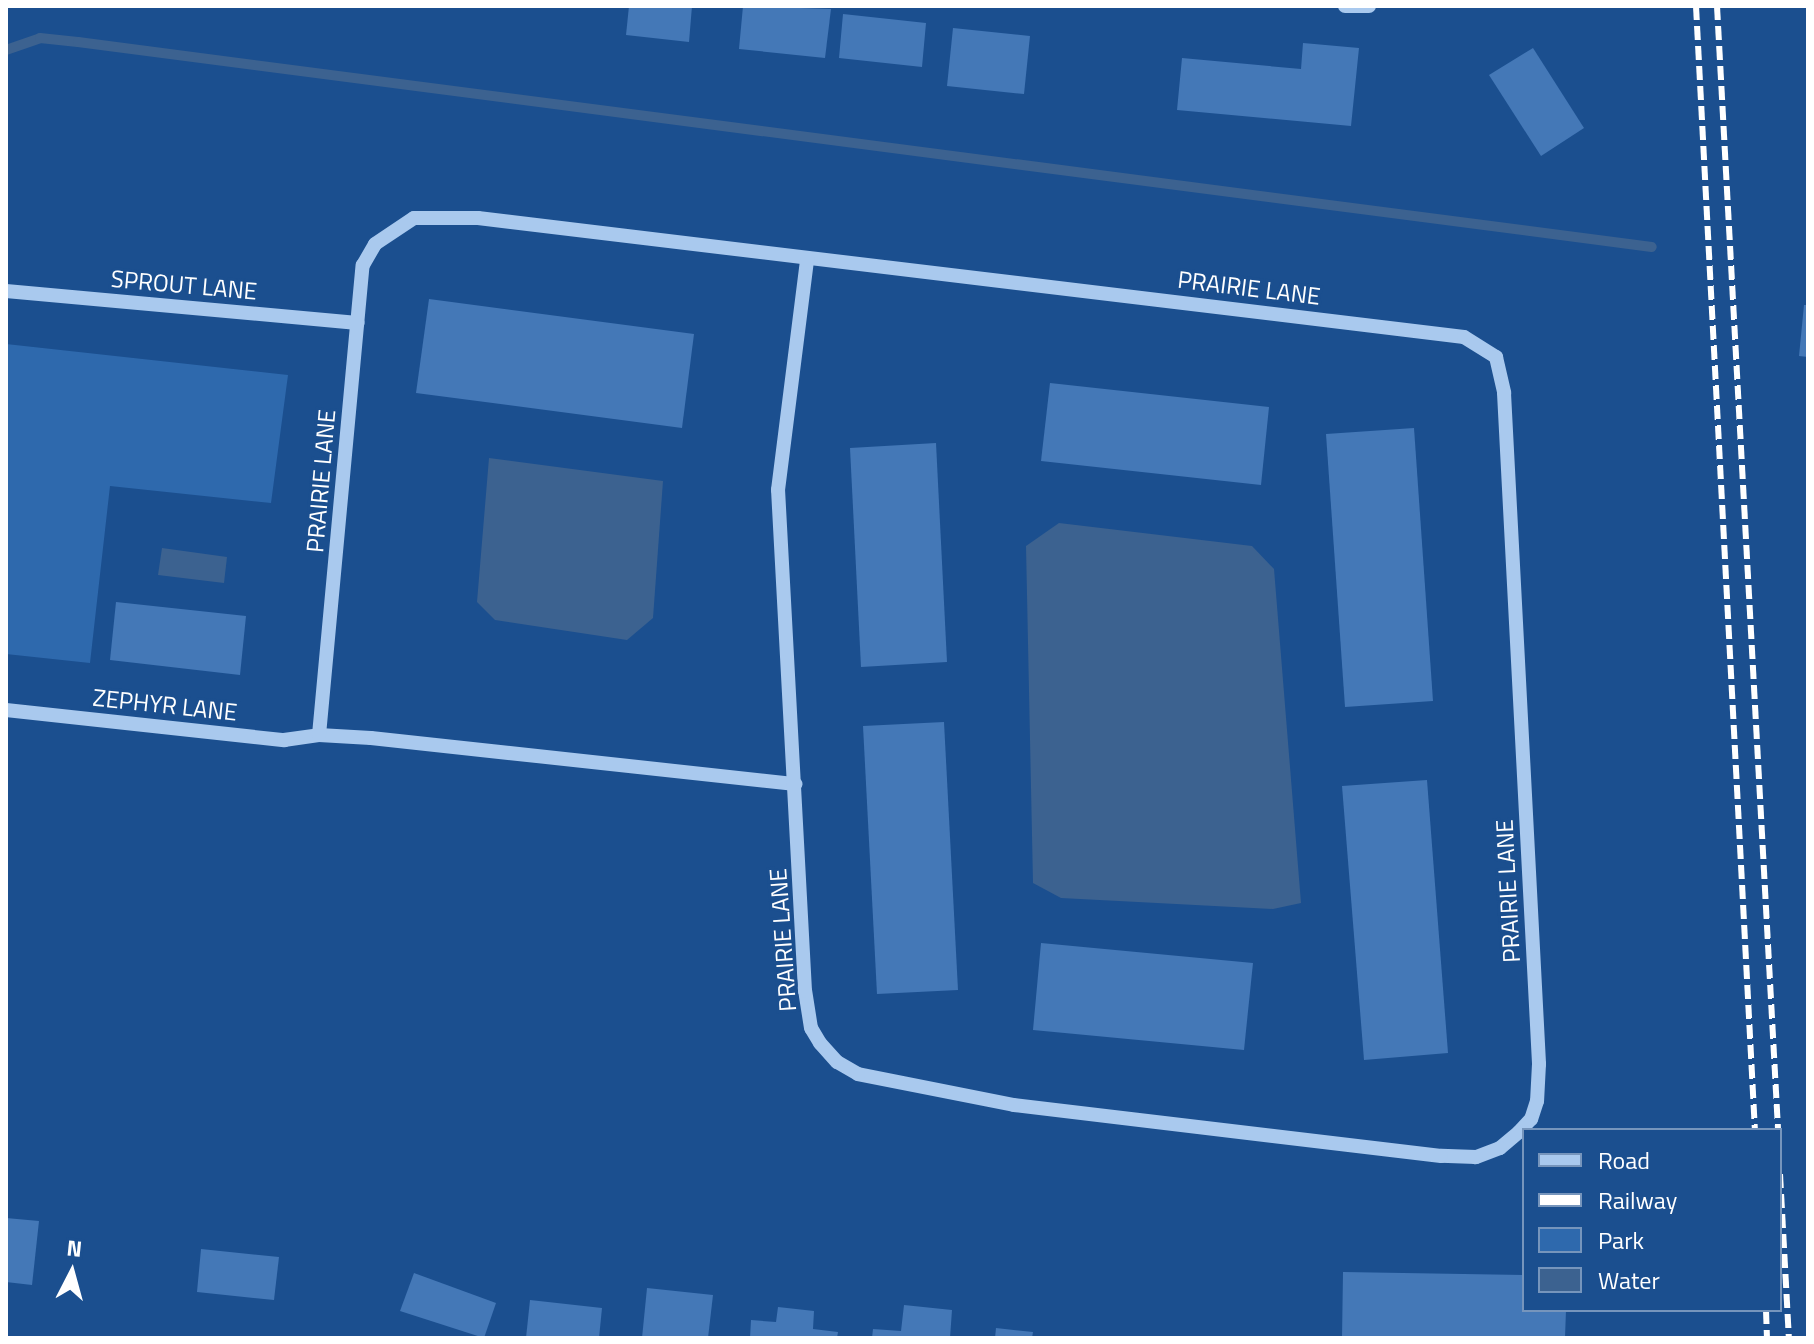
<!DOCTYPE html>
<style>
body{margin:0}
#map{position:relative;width:1814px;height:1344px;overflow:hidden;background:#1b4f8f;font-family:"Titillium Web",sans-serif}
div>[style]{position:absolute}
.green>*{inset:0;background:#2e69ad}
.water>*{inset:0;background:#3c6290}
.stream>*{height:10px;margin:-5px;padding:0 5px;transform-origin:5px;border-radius:5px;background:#3c6290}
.building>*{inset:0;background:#4478b7}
.minor>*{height:14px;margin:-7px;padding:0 7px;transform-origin:7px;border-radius:7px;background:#a9c9ee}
.rail>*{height:6px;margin-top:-3px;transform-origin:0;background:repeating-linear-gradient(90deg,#fff 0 14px,transparent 0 20px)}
span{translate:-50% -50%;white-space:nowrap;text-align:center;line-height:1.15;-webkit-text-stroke:6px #1b4f8f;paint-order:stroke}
.street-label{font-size:24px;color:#fff}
.frame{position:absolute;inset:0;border:8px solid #fff;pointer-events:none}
.legend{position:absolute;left:1522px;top:1128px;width:260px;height:184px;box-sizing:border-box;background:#1b4f8f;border:2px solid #7695bc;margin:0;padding:10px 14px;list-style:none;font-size:24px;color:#fff}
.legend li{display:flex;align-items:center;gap:16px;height:40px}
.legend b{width:40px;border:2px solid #7695bc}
.north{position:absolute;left:32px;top:1232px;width:80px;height:80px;-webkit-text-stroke:6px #1b4f8f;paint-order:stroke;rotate:6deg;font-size:22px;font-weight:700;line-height:32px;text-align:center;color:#fff}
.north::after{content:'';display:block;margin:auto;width:28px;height:36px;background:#fff;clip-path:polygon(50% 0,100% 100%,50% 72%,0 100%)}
</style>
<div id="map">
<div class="green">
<i style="clip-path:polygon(6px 344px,288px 375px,271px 503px,110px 486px,90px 663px,6px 654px)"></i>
</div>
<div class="water">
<i style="clip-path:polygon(489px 458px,663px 481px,653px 618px,627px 640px,495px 620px,477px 602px)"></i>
<i style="clip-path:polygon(1059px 523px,1252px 546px,1274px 569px,1301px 903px,1273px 909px,1061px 898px,1033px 883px,1026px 546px)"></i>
<i style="clip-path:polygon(162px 548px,227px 557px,224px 583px,158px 575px)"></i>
</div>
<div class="stream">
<i style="left:6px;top:50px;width:36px;rotate:-19deg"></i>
<i style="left:40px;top:38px;width:38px;rotate:6deg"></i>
<i style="left:78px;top:42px;width:1587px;rotate:7.42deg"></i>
</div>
<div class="building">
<i style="clip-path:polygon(629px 6px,692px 6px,689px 42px,626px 35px)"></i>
<i style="clip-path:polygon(743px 6px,831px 9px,825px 58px,739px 49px)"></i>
<i style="clip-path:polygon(843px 14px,926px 23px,922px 67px,839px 58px)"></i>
<i style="clip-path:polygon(953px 28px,1030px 36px,1024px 94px,947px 86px)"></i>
<i style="clip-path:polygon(1303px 43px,1359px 48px,1351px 126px,1177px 110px,1182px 58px,1301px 69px)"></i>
<i style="clip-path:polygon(1533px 48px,1584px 128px,1541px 156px,1489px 75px)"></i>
<i style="clip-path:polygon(429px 299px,694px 334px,682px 428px,416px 393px)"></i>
<i style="clip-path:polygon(1804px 305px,1808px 305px,1808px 357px,1799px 356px)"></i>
<i style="clip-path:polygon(1050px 383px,1269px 407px,1261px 485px,1041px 461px)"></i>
<i style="clip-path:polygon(1414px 428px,1433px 701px,1345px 707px,1326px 434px)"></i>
<i style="clip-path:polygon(936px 443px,947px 662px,861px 667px,850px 448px)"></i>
<i style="clip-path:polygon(116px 602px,246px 616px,240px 675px,110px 660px)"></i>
<i style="clip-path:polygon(944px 722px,958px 990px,877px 994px,863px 726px)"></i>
<i style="clip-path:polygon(1427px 780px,1448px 1053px,1364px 1060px,1342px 786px)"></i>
<i style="clip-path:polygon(1041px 943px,1253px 963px,1244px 1050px,1033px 1030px)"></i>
<i style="clip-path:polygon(6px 1218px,39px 1221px,32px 1285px,6px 1282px)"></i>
<i style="clip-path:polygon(201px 1249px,279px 1257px,274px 1300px,197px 1292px)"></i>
<i style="clip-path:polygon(1343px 1272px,1524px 1275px,1524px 1310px,1566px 1310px,1565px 1338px,1342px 1338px)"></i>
<i style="clip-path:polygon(414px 1273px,496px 1303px,484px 1338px,400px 1311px)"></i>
<i style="clip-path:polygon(647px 1288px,713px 1295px,708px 1338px,642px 1338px)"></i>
<i style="clip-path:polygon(530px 1300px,602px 1308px,599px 1338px,526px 1338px)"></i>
<i style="clip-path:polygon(904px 1305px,952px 1310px,950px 1338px,872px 1338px,873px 1329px,901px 1331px)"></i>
<i style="clip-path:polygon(778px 1307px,814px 1311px,813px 1329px,838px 1332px,837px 1338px,750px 1338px,751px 1320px,776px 1322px)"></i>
<i style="clip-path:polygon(996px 1328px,1033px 1332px,1032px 1338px,995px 1338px)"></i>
</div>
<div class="minor">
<i style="left:1345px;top:6px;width:24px"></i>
<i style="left:6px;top:291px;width:353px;rotate:5.2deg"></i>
<i style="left:6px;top:710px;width:280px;rotate:6.2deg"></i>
<i style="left:284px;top:740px;width:35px;rotate:-8deg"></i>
<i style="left:319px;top:735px;width:52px;rotate:3.3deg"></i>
<i style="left:371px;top:738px;width:427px;rotate:6.2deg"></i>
<i style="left:319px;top:735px;width:472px;rotate:-84.7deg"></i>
<i style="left:363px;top:265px;width:24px;rotate:-60deg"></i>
<i style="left:375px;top:244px;width:47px;rotate:-33.7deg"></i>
<i style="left:414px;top:218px;width:64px"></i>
<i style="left:478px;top:218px;width:993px;rotate:6.88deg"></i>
<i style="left:1464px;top:337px;width:38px;rotate:32deg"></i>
<i style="left:1496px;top:357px;width:37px;rotate:77deg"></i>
<i style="left:1504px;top:393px;width:672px;rotate:87.01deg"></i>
<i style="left:1539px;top:1064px;width:37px;rotate:93deg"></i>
<i style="left:1537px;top:1101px;width:19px;rotate:108deg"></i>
<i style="left:1531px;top:1119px;width:18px;rotate:133deg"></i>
<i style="left:1519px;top:1132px;width:25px;rotate:140deg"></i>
<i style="left:1500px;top:1148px;width:26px;rotate:159deg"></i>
<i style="left:1476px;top:1157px;width:35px;rotate:-178deg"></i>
<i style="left:1441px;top:1156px;width:430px;rotate:-173.2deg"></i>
<i style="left:1014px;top:1105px;width:159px;rotate:-168.8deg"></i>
<i style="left:858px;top:1074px;width:24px;rotate:-150deg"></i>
<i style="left:837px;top:1062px;width:25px;rotate:-132deg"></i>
<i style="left:820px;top:1043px;width:17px;rotate:-121deg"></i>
<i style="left:811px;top:1028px;width:37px;rotate:-99deg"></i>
<i style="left:805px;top:991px;width:502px;rotate:-93.08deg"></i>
<i style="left:778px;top:490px;width:233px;rotate:-82.8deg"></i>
</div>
<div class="rail">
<i style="left:1696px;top:6px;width:1126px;rotate:87deg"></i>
<i style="left:1717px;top:6px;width:1126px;rotate:86.89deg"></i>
<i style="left:1780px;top:1174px;width:164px;rotate:86.9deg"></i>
<i style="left:1766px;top:1310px;width:28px;rotate:88deg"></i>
</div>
<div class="street-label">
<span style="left:184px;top:285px;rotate:5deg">SPROUT LANE</span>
<span style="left:1249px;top:288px;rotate:7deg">PRAIRIE LANE</span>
<span style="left:321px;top:481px;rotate:-85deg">PRAIRIE LANE</span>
<span style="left:165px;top:705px;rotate:6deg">ZEPHYR LANE</span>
<span style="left:1508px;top:891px;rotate:-93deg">PRAIRIE LANE</span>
<span style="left:783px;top:940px;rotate:-94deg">PRAIRIE LANE</span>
</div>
<div class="frame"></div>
<ul class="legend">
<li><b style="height:10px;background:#a9c9ee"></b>Road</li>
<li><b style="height:10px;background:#fff"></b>Railway</li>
<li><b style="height:22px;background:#2e69ad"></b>Park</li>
<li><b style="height:22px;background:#3c6290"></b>Water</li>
</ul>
<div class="north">N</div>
</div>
